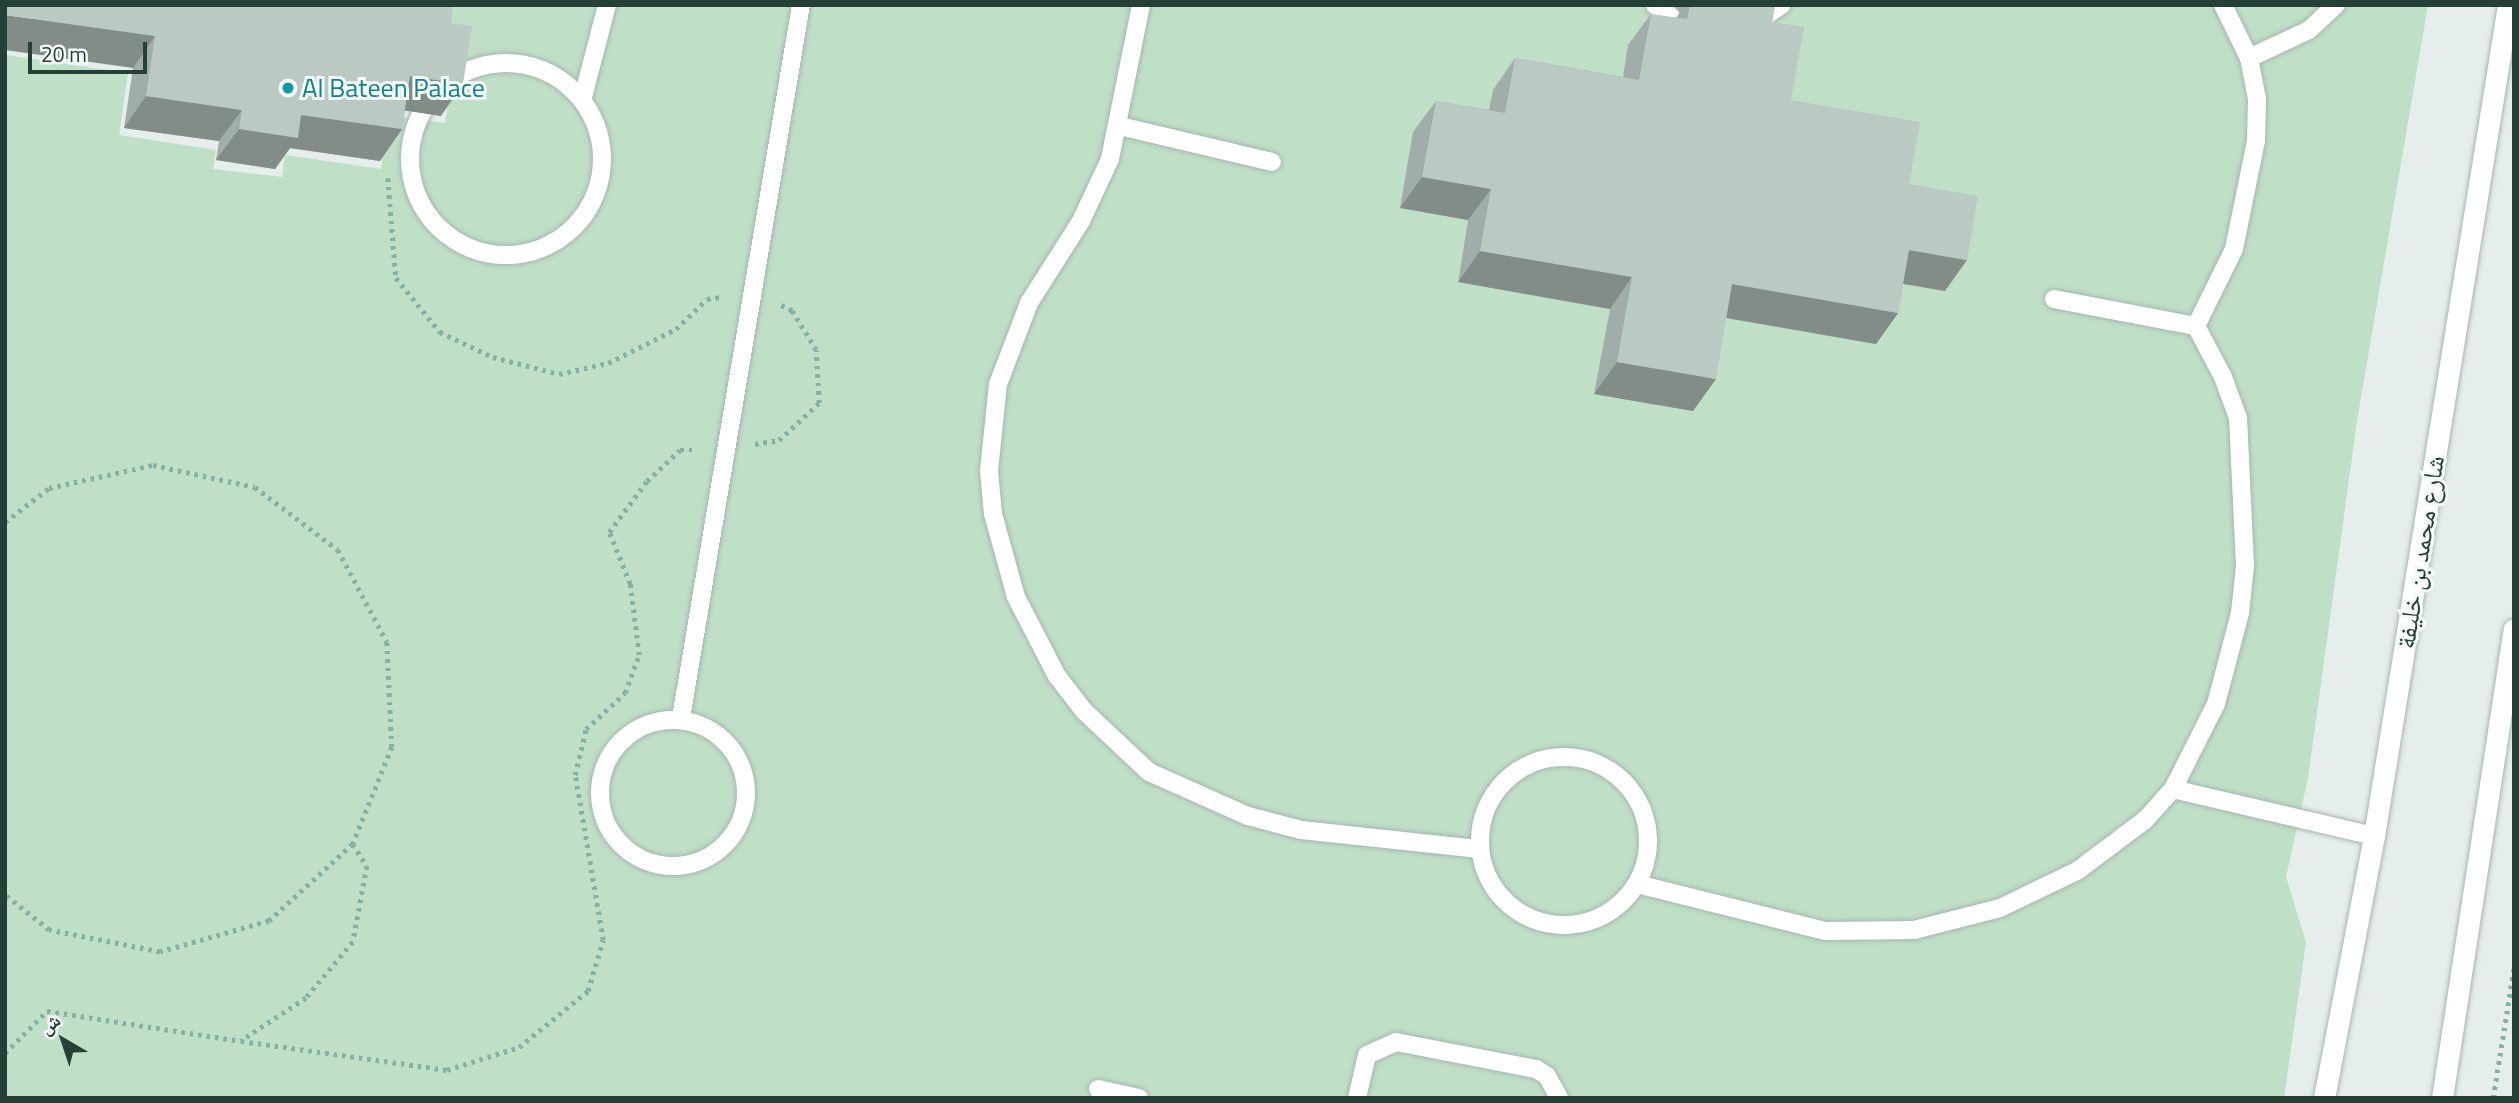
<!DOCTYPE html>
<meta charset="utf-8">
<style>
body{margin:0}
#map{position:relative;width:2519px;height:1103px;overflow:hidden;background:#e5eeea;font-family:"Titillium Web","Noto Naskh Arabic",sans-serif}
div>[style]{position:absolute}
.green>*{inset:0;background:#bfdfc6}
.path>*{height:4.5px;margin-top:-2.25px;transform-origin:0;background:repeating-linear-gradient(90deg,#86b1a2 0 3.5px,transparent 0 8.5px)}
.roads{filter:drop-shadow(0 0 2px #a7b6b1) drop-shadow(0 0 2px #a7b6b1)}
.service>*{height:18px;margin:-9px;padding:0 9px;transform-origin:9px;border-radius:9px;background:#fff}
.service>.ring{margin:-9px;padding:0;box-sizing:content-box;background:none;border:18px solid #fff;border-radius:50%}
.secondary>*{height:21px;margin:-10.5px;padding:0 10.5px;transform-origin:10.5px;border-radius:10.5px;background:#fff}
.wall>*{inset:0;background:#a1ada8}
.shaded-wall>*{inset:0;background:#838d88}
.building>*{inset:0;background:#bbc9c3}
.dots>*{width:19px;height:19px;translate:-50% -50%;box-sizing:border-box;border:4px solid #f6faf8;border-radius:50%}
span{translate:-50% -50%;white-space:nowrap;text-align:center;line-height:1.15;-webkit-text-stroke:6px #f6faf8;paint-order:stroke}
.culture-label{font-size:26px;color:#0d838f}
.left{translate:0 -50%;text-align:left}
.street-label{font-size:26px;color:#244037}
.frame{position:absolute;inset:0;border:7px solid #244037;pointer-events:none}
.north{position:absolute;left:28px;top:1005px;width:70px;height:70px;-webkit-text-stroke:5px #f6faf8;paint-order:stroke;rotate:321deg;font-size:19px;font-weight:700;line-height:28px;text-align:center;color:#244037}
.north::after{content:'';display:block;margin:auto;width:24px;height:32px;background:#244037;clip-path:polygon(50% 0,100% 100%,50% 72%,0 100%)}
.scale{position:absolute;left:28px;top:42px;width:119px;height:32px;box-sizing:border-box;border:4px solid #244037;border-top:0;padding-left:9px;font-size:21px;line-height:24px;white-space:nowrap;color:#244037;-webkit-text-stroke:5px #f6faf8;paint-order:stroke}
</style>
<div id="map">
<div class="green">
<i style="clip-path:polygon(442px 5px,1673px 5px,1665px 51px,1616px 112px,1493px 90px,1483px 145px,1400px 208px,1468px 220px,1458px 282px,1610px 309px,1595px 394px,1693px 411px,1710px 315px,1769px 132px,1758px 5px,2428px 5px,2357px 421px,2308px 778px,2286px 877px,2306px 942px,2284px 1098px,5px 1098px,5px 55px,128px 73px,119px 135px,216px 150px,213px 169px,282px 177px,285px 155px,381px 169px,390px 116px,445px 123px,456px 50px)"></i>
</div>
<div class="path">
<i style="left:388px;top:178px;width:100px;rotate:85.4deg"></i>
<i style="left:396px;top:278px;width:70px;rotate:50.8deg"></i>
<i style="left:440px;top:332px;width:59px;rotate:25.3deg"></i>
<i style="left:493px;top:357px;width:68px;rotate:14.4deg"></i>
<i style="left:559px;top:374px;width:50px;rotate:-12.7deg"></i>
<i style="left:608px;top:363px;width:76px;rotate:-26.6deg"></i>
<i style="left:676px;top:329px;width:43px;rotate:-44.1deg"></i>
<i style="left:707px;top:299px;width:15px;rotate:-8deg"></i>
<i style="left:755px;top:444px;width:24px;rotate:-9deg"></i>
<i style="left:779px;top:440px;width:54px;rotate:-42.8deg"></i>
<i style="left:819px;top:403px;width:53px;rotate:-93.2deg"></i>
<i style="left:816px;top:350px;width:46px;rotate:-121.6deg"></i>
<i style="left:792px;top:311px;width:13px;rotate:-153deg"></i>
<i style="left:5px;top:522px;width:56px;rotate:-37.7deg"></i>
<i style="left:49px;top:488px;width:107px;rotate:-12.5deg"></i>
<i style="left:153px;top:465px;width:104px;rotate:12.2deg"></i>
<i style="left:255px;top:487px;width:104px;rotate:37.2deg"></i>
<i style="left:338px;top:550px;width:104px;rotate:62deg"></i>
<i style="left:387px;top:642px;width:105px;rotate:87.3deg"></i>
<i style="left:392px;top:747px;width:105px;rotate:111.9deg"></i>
<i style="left:353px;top:844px;width:114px;rotate:137.5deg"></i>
<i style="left:269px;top:921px;width:113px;rotate:164.1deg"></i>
<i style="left:160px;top:952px;width:113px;rotate:-168.8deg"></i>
<i style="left:49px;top:930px;width:56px;rotate:-141.5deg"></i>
<i style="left:353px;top:844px;width:26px;rotate:58deg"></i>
<i style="left:367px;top:866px;width:77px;rotate:100.4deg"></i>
<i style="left:353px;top:942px;width:73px;rotate:130deg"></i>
<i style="left:306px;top:998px;width:78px;rotate:146.5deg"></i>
<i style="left:241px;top:1041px;width:208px;rotate:8deg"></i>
<i style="left:447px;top:1070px;width:76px;rotate:-17.7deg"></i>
<i style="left:519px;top:1047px;width:89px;rotate:-39.1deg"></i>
<i style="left:588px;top:991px;width:53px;rotate:-73.6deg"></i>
<i style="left:603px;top:940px;width:167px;rotate:-99.6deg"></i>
<i style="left:575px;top:775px;width:47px;rotate:-76.6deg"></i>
<i style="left:586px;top:729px;width:53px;rotate:-42.7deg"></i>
<i style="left:625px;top:693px;width:40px;rotate:-69.8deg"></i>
<i style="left:639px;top:655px;width:72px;rotate:-97.2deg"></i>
<i style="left:630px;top:584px;width:56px;rotate:-112deg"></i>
<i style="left:609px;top:532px;width:64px;rotate:-53.3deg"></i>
<i style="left:647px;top:481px;width:45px;rotate:-43.2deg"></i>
<i style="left:680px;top:450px;width:17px"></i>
<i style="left:5px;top:1053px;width:59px;rotate:-45deg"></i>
<i style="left:47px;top:1011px;width:196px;rotate:8.8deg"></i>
<i style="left:2493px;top:1098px;width:133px;rotate:-80.9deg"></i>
</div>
<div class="roads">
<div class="service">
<i style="left:1141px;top:5px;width:157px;rotate:101.4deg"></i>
<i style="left:1110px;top:159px;width:68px;rotate:115.1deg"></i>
<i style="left:1081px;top:221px;width:97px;rotate:122.4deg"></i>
<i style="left:1029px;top:303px;width:87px;rotate:110.9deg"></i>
<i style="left:998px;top:384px;width:87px;rotate:95.9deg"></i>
<i style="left:989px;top:471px;width:43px;rotate:84.7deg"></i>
<i style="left:993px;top:514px;width:86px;rotate:74.5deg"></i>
<i style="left:1016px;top:597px;width:89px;rotate:62.6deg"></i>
<i style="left:1057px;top:676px;width:44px;rotate:52.4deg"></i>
<i style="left:1084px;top:711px;width:89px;rotate:43.2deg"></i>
<i style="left:1149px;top:772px;width:108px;rotate:24deg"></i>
<i style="left:1248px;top:816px;width:55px;rotate:14.8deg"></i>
<i style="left:1301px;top:830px;width:180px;rotate:6.1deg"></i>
<i style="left:1655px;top:5px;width:20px;rotate:37deg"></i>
<i style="left:1755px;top:23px;width:32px;rotate:-34deg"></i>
<i style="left:2249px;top:58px;width:66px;rotate:-25deg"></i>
<i style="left:2309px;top:30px;width:37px;rotate:-43deg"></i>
<i class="ring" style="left:410px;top:63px;width:174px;height:174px"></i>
<i style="left:583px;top:97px;width:95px;rotate:-75.4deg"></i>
<i style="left:1120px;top:126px;width:156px;rotate:13.3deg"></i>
<i style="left:2054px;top:299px;width:145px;rotate:10.8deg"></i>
<i style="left:681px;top:718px;width:723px;rotate:-80.45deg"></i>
<i class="ring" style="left:600px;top:720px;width:128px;height:128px"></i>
<i class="ring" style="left:1480px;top:757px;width:150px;height:150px"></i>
<i style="left:2173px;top:789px;width:206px;rotate:13.2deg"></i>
<i style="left:1637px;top:884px;width:194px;rotate:14deg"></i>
<i style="left:1825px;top:931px;width:89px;rotate:-0.6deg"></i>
<i style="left:1914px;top:930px;width:89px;rotate:-14.3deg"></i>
<i style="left:2000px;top:908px;width:85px;rotate:-25.7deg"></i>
<i style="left:2077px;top:871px;width:85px;rotate:-36.9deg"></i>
<i style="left:2145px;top:820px;width:42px;rotate:-47.9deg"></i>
<i style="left:2173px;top:789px;width:95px;rotate:-63.2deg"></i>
<i style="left:2216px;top:704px;width:94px;rotate:-75.2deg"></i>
<i style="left:2240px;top:613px;width:47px;rotate:-83.9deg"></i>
<i style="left:2245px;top:566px;width:148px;rotate:-92.7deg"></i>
<i style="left:2238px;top:418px;width:44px;rotate:-110.1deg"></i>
<i style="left:2223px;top:377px;width:58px;rotate:-117.9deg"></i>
<i style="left:2196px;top:326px;width:86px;rotate:-63.7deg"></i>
<i style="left:2234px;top:249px;width:110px;rotate:-78.5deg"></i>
<i style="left:2256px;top:141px;width:42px;rotate:-88.6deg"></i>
<i style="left:2257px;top:99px;width:42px;rotate:-101deg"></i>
<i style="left:2249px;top:58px;width:59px;rotate:-116.1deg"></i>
<i style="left:1098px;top:1089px;width:42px;rotate:12.4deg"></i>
<i style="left:1357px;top:1098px;width:44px;rotate:-76.9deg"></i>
<i style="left:1367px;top:1055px;width:32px;rotate:-24deg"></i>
<i style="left:1396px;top:1042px;width:143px;rotate:10.9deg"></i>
<i style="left:1536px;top:1069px;width:13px;rotate:32deg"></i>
<i style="left:1547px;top:1076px;width:25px;rotate:61deg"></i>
</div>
<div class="secondary">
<i style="left:2324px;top:1098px;width:267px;rotate:-79.2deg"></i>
<i style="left:2374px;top:836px;width:842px;rotate:-80.84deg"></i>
<i style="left:2442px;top:1098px;width:474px;rotate:-81.3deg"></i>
</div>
</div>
<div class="wall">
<i style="clip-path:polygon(5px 5px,451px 23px,441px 116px,405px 110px,402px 129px,380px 161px,290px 148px,275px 169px,216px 160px,219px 141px,124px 128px,133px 68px)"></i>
<i style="clip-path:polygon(1674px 5px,1775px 5px,1772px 22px,1791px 100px,1909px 184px,1945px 291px,1903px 284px,1898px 313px,1876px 344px,1726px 318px,1693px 411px,1594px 394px,1610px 309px,1458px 282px,1468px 220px,1400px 208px,1413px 132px,1436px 101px,1489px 110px,1493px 90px,1515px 58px,1623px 77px,1628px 45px,1651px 14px,1676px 18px,1680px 12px)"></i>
</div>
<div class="shaded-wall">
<i style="clip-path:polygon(5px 15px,155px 36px,133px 68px,5px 50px)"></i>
<i style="clip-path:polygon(410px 76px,463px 84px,441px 116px,388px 108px)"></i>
<i style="clip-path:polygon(146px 96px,242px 110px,219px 141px,124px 128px)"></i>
<i style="clip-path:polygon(301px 115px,402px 129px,380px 161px,290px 148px,275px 169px,216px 160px,239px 129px)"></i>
<i style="clip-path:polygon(1422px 177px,1491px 189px,1468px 220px,1400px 208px)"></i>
<i style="clip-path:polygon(1909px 250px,1967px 260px,1945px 291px,1887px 281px)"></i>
<i style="clip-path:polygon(1480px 251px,1632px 277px,1610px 309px,1458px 282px)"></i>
<i style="clip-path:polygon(1732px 284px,1898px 313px,1876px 344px,1710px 315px)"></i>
<i style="clip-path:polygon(1617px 362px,1716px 379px,1693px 411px,1594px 394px)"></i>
</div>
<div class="building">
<i style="clip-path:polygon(5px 5px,453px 5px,451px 23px,472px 26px,463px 84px,410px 76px,402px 129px,301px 115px,298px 138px,239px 129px,242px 110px,146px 96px,155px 36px,5px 15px)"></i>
<i style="clip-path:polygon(1690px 5px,1775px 5px,1772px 22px,1804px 27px,1791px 100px,1920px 122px,1909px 184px,1978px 196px,1967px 260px,1909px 250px,1898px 313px,1732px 284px,1716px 379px,1617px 362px,1632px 277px,1480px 251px,1491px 189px,1422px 177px,1436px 101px,1505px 113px,1515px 58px,1639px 80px,1651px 14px,1687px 19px)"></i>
</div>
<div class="dots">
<i style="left:288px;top:88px;background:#0f9aa8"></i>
</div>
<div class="culture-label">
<span class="left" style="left:302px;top:88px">Al Bateen Palace</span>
</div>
<div class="street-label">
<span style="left:2420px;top:552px;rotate:-81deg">شارع محمد بن خليفة</span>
</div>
<div class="frame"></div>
<div class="north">ش</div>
<div class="scale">20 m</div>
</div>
